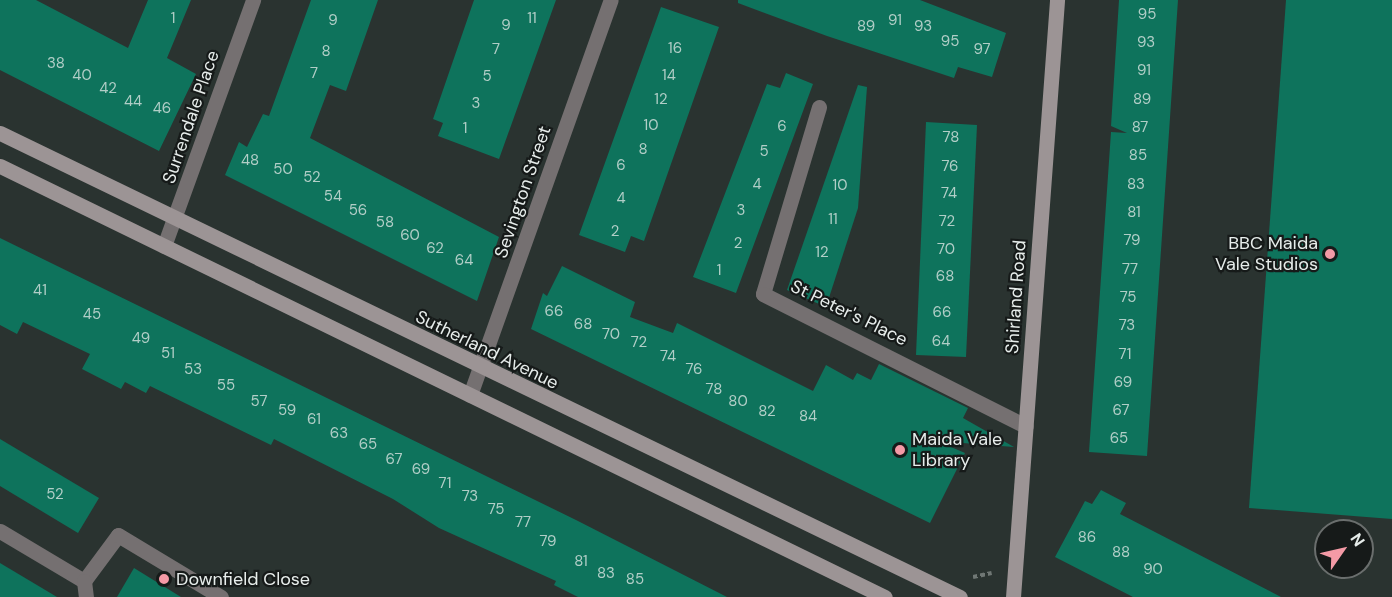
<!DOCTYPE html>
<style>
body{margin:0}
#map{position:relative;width:1392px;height:597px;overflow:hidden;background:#2a3330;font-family:"DM Sans",sans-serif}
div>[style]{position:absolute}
.building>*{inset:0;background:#0e735c}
.path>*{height:4px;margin-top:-2px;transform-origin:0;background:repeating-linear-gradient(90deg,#6f7774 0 4.5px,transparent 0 7.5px)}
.street>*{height:15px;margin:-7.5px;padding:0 7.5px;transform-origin:7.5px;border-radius:7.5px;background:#757071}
.secondary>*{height:15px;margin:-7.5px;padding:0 7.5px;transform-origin:7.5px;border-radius:7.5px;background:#9c9495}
.dots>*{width:16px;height:16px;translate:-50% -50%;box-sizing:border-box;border:3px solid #161a19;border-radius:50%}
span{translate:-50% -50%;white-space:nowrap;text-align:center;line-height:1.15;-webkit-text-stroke:4.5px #161a19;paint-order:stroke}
.number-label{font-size:15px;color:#b1cec7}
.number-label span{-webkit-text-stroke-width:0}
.street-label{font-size:18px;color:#e7edeb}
.poi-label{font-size:18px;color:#e7edeb}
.right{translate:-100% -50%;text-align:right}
.left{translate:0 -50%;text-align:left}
.north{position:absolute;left:1314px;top:519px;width:60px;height:60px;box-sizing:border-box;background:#161a19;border:2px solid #6a6e6d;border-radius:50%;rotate:56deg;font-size:16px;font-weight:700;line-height:24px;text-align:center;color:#e7edeb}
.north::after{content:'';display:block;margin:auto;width:21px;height:27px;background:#f49aa6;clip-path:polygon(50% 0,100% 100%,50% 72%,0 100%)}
</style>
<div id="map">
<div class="building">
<i style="clip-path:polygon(0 0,36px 0,128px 48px,148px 0,191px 0,167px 58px,196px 74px,159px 151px,0 70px)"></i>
<i style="clip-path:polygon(311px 0,378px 0,346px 91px,330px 85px,310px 138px,499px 237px,477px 301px,225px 175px,239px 142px,247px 147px,263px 114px,269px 116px)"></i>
<i style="clip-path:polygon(474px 0,556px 0,499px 159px,438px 136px,443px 123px,433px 119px)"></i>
<i style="clip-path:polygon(738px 0,920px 0,1006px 33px,992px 77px,958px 67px,954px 78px,827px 36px,738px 3px)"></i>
<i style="clip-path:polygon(1119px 0,1178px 0,1147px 456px,1089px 452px,1111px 132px,1127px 133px,1111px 126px)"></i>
<i style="clip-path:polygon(1286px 0,1392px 0,1392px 519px,1249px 508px)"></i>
<i style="clip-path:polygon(661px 7px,719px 27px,644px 241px,631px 236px,625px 252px,579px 235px)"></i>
<i style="clip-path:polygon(786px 73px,813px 84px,736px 293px,693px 277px,767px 84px,780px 88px)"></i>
<i style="clip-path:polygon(858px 85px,867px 87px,858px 208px,826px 307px,787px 290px)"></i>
<i style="clip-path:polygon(926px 122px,977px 125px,966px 357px,916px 355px)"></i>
<i style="clip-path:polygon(0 238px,576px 520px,727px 597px,578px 597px,554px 585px,556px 581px,439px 528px,393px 499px,274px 439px,271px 445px,150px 386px,146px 393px,125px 382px,121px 389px,82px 369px,90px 354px,23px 322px,17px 334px,0 325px)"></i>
<i style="clip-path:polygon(562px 266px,635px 302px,630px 317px,673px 333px,677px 323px,813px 391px,826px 365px,853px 380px,857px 373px,871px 380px,879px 364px,968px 408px,963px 418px,1014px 447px,937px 441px,965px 453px,930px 523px,531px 329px,543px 293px,547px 296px)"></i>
<i style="clip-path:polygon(0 439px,99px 498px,78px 533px,0 486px)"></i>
<i style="clip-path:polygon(1101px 490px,1126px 503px,1120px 514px,1281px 597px,1133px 597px,1055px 557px,1085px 501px,1092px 504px)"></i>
<i style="clip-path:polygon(0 563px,57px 597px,0 597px)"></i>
<i style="clip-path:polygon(134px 568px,181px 597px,117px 597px)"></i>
</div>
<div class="path">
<i style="left:973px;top:577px;width:19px;rotate:-12deg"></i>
</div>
<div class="street">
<i style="left:819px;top:107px;width:195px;rotate:106.7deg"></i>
<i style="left:763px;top:294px;width:294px;rotate:26.7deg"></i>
<i style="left:164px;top:246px;width:262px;rotate:-70.1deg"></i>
<i style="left:470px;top:395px;width:419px;rotate:-70.4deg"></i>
<i style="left:0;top:531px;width:98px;rotate:30.8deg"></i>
<i style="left:84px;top:581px;width:57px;rotate:-53.5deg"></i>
<i style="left:118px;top:535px;width:120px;rotate:31deg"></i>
<i style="left:84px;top:581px;width:16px;rotate:83deg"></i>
</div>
<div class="secondary">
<i style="left:0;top:133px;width:1066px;rotate:25.8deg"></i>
<i style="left:0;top:166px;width:984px;rotate:25.97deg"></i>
<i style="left:1013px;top:597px;width:599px;rotate:-85.78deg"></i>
</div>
<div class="dots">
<i style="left:1330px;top:254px;background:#f49aa6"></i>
<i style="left:900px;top:450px;background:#f49aa6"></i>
<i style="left:164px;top:579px;background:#f49aa6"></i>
</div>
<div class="number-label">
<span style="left:1147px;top:15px">95</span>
<span style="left:173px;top:19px">1</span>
<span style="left:532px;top:19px">11</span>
<span style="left:333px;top:21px">9</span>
<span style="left:895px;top:21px">91</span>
<span style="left:506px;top:26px">9</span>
<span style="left:866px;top:27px">89</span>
<span style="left:923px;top:27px">93</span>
<span style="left:950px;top:42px">95</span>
<span style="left:1146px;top:43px">93</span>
<span style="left:675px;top:49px">16</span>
<span style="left:496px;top:50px">7</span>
<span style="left:982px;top:50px">97</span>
<span style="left:326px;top:52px">8</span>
<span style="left:56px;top:64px">38</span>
<span style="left:1144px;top:71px">91</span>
<span style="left:314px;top:74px">7</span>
<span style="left:82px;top:76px">40</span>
<span style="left:669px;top:76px">14</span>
<span style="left:487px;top:77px">5</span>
<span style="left:108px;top:89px">42</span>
<span style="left:661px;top:100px">12</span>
<span style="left:1142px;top:100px">89</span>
<span style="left:133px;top:102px">44</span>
<span style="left:476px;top:104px">3</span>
<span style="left:162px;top:109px">46</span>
<span style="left:651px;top:126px">10</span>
<span style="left:782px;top:127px">6</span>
<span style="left:1140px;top:128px">87</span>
<span style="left:465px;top:129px">1</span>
<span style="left:951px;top:138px">78</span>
<span style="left:643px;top:150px">8</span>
<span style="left:764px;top:152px">5</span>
<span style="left:1138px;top:156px">85</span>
<span style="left:250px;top:161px">48</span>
<span style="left:621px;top:166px">6</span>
<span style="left:950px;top:167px">76</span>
<span style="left:283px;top:170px">50</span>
<span style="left:312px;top:178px">52</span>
<span style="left:757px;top:185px">4</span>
<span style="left:1136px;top:185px">83</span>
<span style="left:840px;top:186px">10</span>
<span style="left:949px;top:194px">74</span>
<span style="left:333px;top:197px">54</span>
<span style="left:621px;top:199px">4</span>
<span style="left:358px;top:211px">56</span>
<span style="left:741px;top:211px">3</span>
<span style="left:1134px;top:213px">81</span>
<span style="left:833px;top:220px">11</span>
<span style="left:947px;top:222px">72</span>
<span style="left:385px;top:223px">58</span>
<span style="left:615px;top:232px">2</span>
<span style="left:410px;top:236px">60</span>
<span style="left:1132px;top:241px">79</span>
<span style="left:738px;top:244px">2</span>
<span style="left:435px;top:249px">62</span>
<span style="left:946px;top:250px">70</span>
<span style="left:822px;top:253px">12</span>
<span style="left:464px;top:261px">64</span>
<span style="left:1130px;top:270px">77</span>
<span style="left:719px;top:271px">1</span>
<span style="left:945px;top:277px">68</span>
<span style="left:40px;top:291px">41</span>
<span style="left:1128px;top:298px">75</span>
<span style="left:554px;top:312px">66</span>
<span style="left:942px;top:313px">66</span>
<span style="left:92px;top:315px">45</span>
<span style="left:583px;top:325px">68</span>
<span style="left:1127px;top:326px">73</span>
<span style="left:611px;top:335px">70</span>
<span style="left:141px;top:339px">49</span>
<span style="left:941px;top:342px">64</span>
<span style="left:639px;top:343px">72</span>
<span style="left:168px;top:354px">51</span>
<span style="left:1125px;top:355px">71</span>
<span style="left:668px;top:357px">74</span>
<span style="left:193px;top:370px">53</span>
<span style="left:694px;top:370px">76</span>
<span style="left:1123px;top:383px">69</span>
<span style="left:226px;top:386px">55</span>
<span style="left:714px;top:390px">78</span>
<span style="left:259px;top:402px">57</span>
<span style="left:738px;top:402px">80</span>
<span style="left:287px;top:411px">59</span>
<span style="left:1121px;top:411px">67</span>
<span style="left:767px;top:412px">82</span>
<span style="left:808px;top:417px">84</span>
<span style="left:314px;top:420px">61</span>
<span style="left:339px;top:434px">63</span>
<span style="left:1119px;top:439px">65</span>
<span style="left:368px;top:445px">65</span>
<span style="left:394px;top:460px">67</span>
<span style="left:421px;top:470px">69</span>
<span style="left:445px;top:484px">71</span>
<span style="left:55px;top:495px">52</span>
<span style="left:470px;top:497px">73</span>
<span style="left:496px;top:510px">75</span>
<span style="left:523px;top:523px">77</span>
<span style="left:1087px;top:538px">86</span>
<span style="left:548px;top:542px">79</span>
<span style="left:1121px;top:553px">88</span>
<span style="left:581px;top:562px">81</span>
<span style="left:1153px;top:570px">90</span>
<span style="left:606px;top:574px">83</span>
<span style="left:635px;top:580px">85</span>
</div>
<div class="street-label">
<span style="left:191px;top:117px;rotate:-71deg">Surrendale Place</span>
<span style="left:523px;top:192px;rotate:-71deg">Sevington Street</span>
<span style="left:1016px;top:297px;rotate:-86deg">Shirland Road</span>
<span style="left:849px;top:313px;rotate:26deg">St Peter's Place</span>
<span style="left:487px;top:350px;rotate:26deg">Sutherland Avenue</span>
</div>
<div class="poi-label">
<span class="right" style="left:1318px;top:254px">BBC Maida<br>Vale Studios</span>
<span class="left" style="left:912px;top:450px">Maida Vale<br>Library</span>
<span class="left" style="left:176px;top:579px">Downfield Close</span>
</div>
<div class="north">N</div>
</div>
